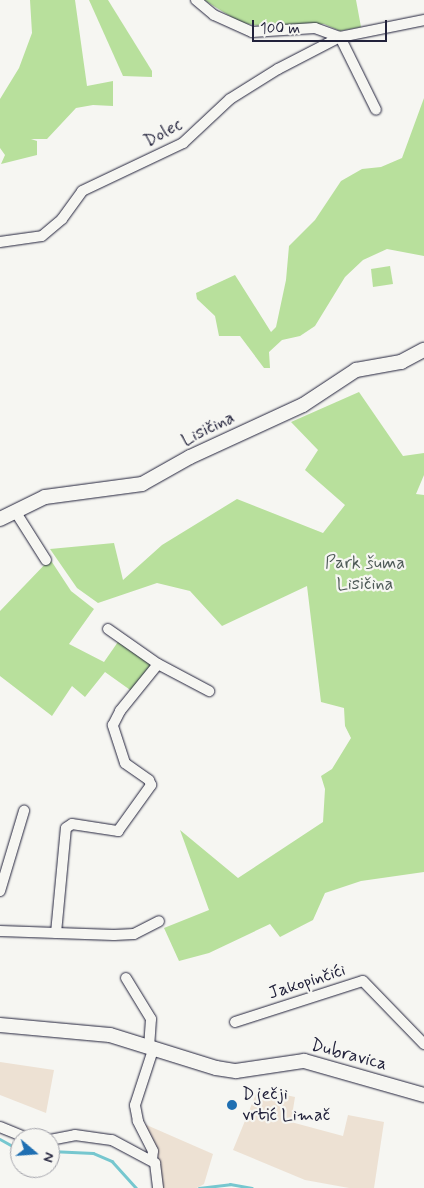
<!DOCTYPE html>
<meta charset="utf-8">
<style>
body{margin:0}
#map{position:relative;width:424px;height:1188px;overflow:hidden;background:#f6f6f2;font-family:Mynerve,sans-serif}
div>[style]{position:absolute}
.built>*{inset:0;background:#ede1d3}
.green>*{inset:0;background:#b8e09c}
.stream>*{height:2.5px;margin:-1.25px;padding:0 1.25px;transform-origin:1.25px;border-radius:1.25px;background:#76c7cf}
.roads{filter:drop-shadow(0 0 1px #22223b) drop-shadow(0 0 1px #22223b)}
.street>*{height:10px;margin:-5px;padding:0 5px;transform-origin:5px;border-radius:5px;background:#f6f6f2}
.secondary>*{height:14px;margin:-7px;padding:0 7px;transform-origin:7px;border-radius:7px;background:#f6f6f2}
.dots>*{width:14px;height:14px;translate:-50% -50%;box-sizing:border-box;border:2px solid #f6f6f2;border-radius:50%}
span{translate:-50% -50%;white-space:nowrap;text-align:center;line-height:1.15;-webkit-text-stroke:4.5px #f6f6f2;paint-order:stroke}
.street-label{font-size:18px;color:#22223b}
.park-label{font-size:18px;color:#4f5b58}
.poi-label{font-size:18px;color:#22223b}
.left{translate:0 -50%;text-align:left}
.north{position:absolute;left:10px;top:1128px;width:50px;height:50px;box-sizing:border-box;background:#f6f6f2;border:1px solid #a1a1a9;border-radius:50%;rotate:108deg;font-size:14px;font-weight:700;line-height:20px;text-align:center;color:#22223b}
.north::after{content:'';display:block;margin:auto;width:18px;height:22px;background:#1f6fb2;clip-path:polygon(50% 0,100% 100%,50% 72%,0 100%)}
.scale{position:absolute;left:252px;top:20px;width:135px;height:22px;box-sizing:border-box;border:2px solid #22223b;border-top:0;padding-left:6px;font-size:15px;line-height:18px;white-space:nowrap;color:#22223b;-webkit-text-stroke:4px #f6f6f2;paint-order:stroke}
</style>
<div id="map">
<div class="built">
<i style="clip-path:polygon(0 1062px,54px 1070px,46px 1113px,0 1095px)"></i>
<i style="clip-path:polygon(258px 1089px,295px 1097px,291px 1122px,343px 1136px,348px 1115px,384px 1122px,374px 1188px,349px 1188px,305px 1180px,233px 1150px)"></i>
<i style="clip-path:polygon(142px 1123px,213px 1154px,204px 1184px,197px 1188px,162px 1188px,158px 1156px)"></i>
</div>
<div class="green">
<i style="clip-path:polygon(30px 0,75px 0,87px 86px,113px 81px,113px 106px,93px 105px,76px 108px,47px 139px,31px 139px,37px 141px,37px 155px,1px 164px,5px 155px,0 148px,0 99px,19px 68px,32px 33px)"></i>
<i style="clip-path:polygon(89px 0,108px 0,152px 71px,152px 77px,123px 76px)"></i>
<i style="clip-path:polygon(204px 0,356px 0,361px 27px,340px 31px,324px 24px,273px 28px,241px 23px)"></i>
<i style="clip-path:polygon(424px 98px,424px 256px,387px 249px,363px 260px,345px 277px,315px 326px,300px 336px,282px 340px,269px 352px,270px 368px,264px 368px,240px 336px,219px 336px,215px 316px,197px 299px,196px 293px,235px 275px,271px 332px,276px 327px,286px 280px,289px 246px,315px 220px,341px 181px,362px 169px,381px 167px,402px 158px)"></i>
<i style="clip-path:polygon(390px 266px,393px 284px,373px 287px,371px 269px)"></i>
<i style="clip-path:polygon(359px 392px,403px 456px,424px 453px,424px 475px,416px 494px,424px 495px,424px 872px,361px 881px,325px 893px,313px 920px,280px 937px,270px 924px,209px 953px,179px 961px,164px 928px,209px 910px,180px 830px,238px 878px,323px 822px,325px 789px,321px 776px,332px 769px,351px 738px,345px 726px,344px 708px,321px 702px,307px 586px,222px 626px,190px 591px,157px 583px,98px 603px,77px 588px,50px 549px,114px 543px,123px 580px,162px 545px,237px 499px,323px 533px,345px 505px,305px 470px,318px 450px,291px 422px)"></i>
<i style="clip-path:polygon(50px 559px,71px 591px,94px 609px,69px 644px,104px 662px,120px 639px,155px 659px,133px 692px,105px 672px,85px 697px,72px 686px,52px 716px,0 676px,0 611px)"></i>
</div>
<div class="stream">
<i style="left:0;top:1139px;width:23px;rotate:29deg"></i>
<i style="left:50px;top:1151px;width:43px;rotate:2.7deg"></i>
<i style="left:93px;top:1153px;width:21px;rotate:23deg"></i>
<i style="left:112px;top:1161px;width:36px;rotate:48deg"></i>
<i style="left:199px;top:1188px;width:31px;rotate:-7deg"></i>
<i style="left:230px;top:1184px;width:22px;rotate:10deg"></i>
</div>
<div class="roads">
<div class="street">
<i style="left:196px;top:0;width:23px;rotate:40deg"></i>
<i style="left:214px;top:15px;width:42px;rotate:24.1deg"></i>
<i style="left:252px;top:32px;width:63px;rotate:-3.6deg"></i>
<i style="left:315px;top:28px;width:27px;rotate:20deg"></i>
<i style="left:340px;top:37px;width:81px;rotate:63.7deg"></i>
<i style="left:0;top:242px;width:42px;rotate:-8.1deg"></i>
<i style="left:42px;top:236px;width:26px;rotate:-40deg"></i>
<i style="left:62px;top:219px;width:34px;rotate:-54deg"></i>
<i style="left:82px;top:191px;width:112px;rotate:-25.4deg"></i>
<i style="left:183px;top:143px;width:64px;rotate:-43.1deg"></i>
<i style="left:230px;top:99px;width:57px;rotate:-32deg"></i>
<i style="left:278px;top:69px;width:70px;rotate:-27.3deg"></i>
<i style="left:340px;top:37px;width:86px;rotate:-11.4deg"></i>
<i style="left:15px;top:511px;width:58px;rotate:57.7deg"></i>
<i style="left:108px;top:629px;width:61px;rotate:35deg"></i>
<i style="left:158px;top:664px;width:58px;rotate:27.9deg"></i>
<i style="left:0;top:891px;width:84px;rotate:-73.3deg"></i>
<i style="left:0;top:931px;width:114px;rotate:2deg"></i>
<i style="left:114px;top:935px;width:20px;rotate:-3deg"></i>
<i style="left:134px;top:934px;width:28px;rotate:-27deg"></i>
<i style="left:56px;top:933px;width:105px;rotate:-84.6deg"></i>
<i style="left:66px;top:828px;width:7px;rotate:-34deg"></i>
<i style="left:72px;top:824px;width:47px;rotate:8.7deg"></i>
<i style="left:118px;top:831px;width:57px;rotate:-54.3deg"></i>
<i style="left:151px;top:785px;width:5px;rotate:-112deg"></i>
<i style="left:149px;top:780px;width:29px;rotate:-145deg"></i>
<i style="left:125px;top:763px;width:40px;rotate:-108deg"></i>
<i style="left:113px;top:725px;width:16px;rotate:-63deg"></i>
<i style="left:120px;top:711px;width:60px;rotate:-51deg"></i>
<i style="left:126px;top:978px;width:48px;rotate:58.6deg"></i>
<i style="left:151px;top:1019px;width:26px;rotate:94deg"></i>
<i style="left:235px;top:1022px;width:134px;rotate:-17.8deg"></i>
<i style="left:363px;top:981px;width:88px;rotate:45.9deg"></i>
<i style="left:0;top:1127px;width:29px;rotate:22deg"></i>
<i style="left:50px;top:1140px;width:25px;rotate:-11deg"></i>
<i style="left:75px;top:1135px;width:37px;rotate:8deg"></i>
<i style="left:112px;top:1140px;width:49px;rotate:28.1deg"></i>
<i style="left:155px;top:1163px;width:25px;rotate:83deg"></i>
<i style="left:152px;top:1160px;width:9px;rotate:-84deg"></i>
<i style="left:153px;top:1151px;width:34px;rotate:-117deg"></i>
<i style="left:138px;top:1121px;width:16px;rotate:-101deg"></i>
<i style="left:135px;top:1105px;width:61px;rotate:-71.9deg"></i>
</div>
<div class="secondary">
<i style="left:0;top:519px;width:50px;rotate:-26.1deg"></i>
<i style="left:45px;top:497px;width:98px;rotate:-7.6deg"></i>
<i style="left:142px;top:484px;width:55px;rotate:-29.4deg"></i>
<i style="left:190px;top:457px;width:124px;rotate:-24.7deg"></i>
<i style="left:303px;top:405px;width:64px;rotate:-33.4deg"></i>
<i style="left:356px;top:370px;width:46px;rotate:-10.1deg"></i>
<i style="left:401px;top:362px;width:26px;rotate:-28deg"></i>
<i style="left:0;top:1025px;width:110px;rotate:5.2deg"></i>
<i style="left:110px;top:1035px;width:111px;rotate:17.3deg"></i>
<i style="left:216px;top:1068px;width:20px;rotate:9deg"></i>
<i style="left:236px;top:1071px;width:69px;rotate:-8.4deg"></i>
<i style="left:304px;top:1061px;width:125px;rotate:15.8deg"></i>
</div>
</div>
<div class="dots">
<i style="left:232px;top:1105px;background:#1f6fb2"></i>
</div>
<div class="street-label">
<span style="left:163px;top:133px;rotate:-29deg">Dolec</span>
<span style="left:208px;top:429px;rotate:-26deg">Lisičina</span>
<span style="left:307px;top:982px;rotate:-18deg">Jakopinčići</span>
<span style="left:349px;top:1055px;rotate:15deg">Dubravica</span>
</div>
<div class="park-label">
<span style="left:365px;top:574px">Park šuma<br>Lisičina</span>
</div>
<div class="poi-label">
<span class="left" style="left:242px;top:1105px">Dječji<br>vrtić Limač</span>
</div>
<div class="north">N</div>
<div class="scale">100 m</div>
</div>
